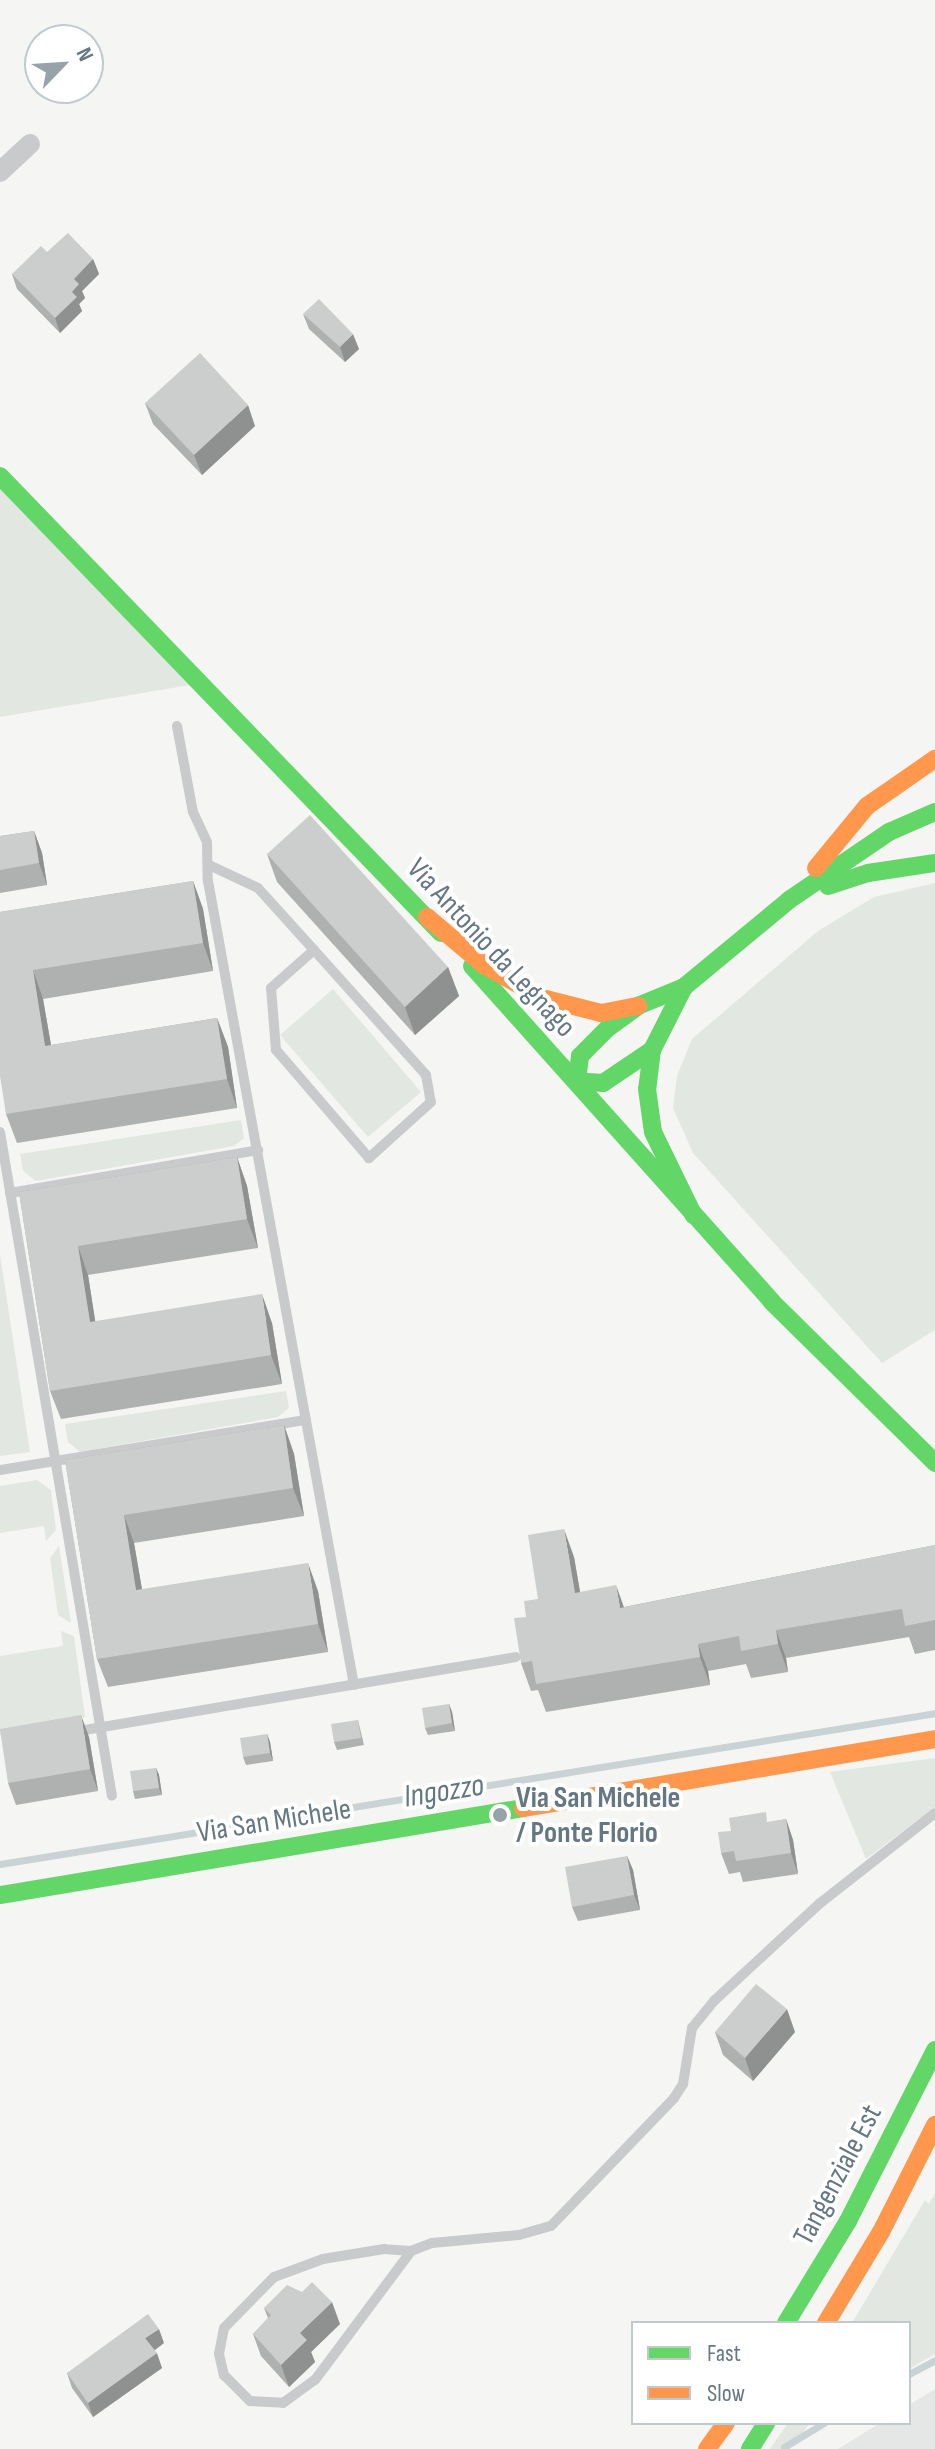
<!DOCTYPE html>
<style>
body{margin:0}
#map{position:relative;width:935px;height:2449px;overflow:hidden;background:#f5f5f3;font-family:"Sofia Sans Condensed",sans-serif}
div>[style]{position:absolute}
.built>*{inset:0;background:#e5e6e6}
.green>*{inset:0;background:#e3e7e1}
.stream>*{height:7px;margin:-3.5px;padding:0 3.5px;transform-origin:3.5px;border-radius:3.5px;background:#c9d2d4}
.lane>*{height:10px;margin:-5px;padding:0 5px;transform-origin:5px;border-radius:5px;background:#c9cacb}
.street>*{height:20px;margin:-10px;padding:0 10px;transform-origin:10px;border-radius:10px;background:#c9cacb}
.fast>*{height:18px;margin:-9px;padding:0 9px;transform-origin:9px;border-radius:9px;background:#63d668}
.slow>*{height:18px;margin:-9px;padding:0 9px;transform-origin:9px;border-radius:9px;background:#ff974d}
.wall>*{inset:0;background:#afb0b0}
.shaded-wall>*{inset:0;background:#8f9090}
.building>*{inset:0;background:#cccdcd}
.dots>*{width:22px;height:22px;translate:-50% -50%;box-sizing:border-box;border:4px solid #fff;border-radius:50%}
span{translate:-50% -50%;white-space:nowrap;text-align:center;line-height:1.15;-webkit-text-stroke:8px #fff;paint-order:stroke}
.street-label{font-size:30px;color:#657783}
.poi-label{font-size:30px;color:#657783;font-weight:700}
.left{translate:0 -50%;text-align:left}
.water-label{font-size:32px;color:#61787f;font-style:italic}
.legend{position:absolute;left:631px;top:2321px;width:280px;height:104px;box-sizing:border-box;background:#fff;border:2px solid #c1c9cd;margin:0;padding:10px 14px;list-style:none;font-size:24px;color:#657783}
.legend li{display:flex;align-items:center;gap:16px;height:40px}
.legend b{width:40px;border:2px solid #c1c9cd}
.north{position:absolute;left:24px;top:24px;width:80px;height:80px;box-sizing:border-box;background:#fff;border:2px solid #c1c9cd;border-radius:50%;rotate:65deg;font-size:22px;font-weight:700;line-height:32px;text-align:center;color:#657783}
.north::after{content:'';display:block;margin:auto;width:28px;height:36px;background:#97a3aa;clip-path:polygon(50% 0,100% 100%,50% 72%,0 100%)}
</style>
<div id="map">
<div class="built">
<i style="clip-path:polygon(935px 2389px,935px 2449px,838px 2449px,880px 2423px,909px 2423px,909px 2405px)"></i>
</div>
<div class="green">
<i style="clip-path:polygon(0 489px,190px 685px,0 717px)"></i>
<i style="clip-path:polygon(935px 883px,935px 1330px,882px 1363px,693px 1153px,673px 1108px,677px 1076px,692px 1039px,818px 931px,874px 897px)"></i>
<i style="clip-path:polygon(333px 989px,421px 1092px,368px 1137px,280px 1035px)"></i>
<i style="clip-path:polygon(241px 1120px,244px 1138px,234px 1146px,36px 1181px,23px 1171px,20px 1154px)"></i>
<i style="clip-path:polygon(0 1254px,30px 1452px,0 1456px)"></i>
<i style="clip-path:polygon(286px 1391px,289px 1408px,278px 1417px,80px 1452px,68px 1442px,65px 1424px)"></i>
<i style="clip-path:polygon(37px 1480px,51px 1490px,56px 1530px,46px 1541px,44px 1526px,0 1533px,0 1486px)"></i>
<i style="clip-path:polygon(59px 1546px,71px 1623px,58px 1615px,50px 1558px)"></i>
<i style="clip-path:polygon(61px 1631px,74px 1636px,85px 1717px,0 1735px,0 1656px,63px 1646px)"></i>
<i style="clip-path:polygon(935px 1758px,935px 1807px,866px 1859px,830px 1772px)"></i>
<i style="clip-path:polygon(935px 2193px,935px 2354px,909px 2369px,909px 2323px,852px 2323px,925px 2200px,929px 2204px)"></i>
<i style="clip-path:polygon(788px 2423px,810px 2423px,790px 2449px,770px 2449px)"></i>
</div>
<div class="stream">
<i style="left:0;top:1864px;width:947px;rotate:-9.17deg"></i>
<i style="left:909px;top:2374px;width:30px;rotate:-28deg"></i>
<i style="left:784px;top:2447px;width:47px;rotate:-31deg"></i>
</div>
<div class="lane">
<i style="left:177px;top:726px;width:87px;rotate:79.5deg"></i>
<i style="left:193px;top:812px;width:33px;rotate:65deg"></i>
<i style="left:207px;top:842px;width:39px;rotate:89deg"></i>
<i style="left:208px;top:881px;width:817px;rotate:79.71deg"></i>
<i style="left:209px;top:865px;width:54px;rotate:25.1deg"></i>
<i style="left:258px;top:888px;width:84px;rotate:47.9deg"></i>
<i style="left:314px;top:950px;width:168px;rotate:48.1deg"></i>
<i style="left:426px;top:1075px;width:27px;rotate:80deg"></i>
<i style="left:431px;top:1102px;width:84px;rotate:137.9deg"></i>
<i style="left:369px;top:1158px;width:143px;rotate:-130.7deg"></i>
<i style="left:276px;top:1050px;width:62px;rotate:-94.6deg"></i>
<i style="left:271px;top:988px;width:57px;rotate:-41.5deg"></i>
<i style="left:0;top:1132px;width:673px;rotate:80.43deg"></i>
<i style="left:10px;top:1193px;width:252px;rotate:-9.8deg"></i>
<i style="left:0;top:1470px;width:310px;rotate:-9.3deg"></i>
<i style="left:73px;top:1732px;width:449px;rotate:-9.6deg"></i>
<i style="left:411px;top:2251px;width:27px;rotate:-176deg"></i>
<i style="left:384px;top:2249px;width:62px;rotate:170.7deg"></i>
<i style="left:323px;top:2259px;width:52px;rotate:159.8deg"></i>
<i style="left:274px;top:2277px;width:71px;rotate:134.4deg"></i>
<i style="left:224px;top:2328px;width:26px;rotate:101deg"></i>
<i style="left:219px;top:2354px;width:22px;rotate:77deg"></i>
<i style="left:224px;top:2375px;width:37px;rotate:45deg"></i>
<i style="left:250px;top:2401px;width:33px;rotate:3deg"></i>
<i style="left:283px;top:2403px;width:39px;rotate:-36deg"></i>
<i style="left:315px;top:2380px;width:161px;rotate:-53.3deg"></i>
<i style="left:411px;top:2251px;width:22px;rotate:-21deg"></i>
<i style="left:432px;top:2243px;width:87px;rotate:-5.3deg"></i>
<i style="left:519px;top:2235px;width:33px;rotate:-16deg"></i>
<i style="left:551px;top:2226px;width:178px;rotate:-46.1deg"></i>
<i style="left:674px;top:2098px;width:17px;rotate:-57deg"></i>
<i style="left:683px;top:2084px;width:57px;rotate:-80.9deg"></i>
<i style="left:692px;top:2028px;width:36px;rotate:-51deg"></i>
<i style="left:715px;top:2000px;width:142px;rotate:-42.7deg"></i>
<i style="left:819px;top:1904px;width:147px;rotate:-38.1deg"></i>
</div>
<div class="street">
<i style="left:0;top:172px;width:41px;rotate:-43deg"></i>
</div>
<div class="fast">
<i style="left:0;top:476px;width:635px;rotate:46.02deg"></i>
<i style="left:828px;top:886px;width:42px;rotate:-18deg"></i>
<i style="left:868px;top:873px;width:68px;rotate:-8.5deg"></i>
<i style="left:472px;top:966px;width:449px;rotate:48.2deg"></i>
<i style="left:771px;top:1301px;width:231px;rotate:44.6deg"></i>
<i style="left:684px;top:987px;width:71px;rotate:116.9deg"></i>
<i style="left:652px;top:1050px;width:39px;rotate:97deg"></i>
<i style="left:647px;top:1089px;width:43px;rotate:82.1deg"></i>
<i style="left:653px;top:1132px;width:93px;rotate:64deg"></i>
<i style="left:652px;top:1050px;width:59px;rotate:146deg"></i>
<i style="left:603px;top:1083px;width:26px;rotate:-176deg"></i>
<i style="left:577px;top:1081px;width:25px;rotate:-83deg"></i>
<i style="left:580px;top:1056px;width:40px;rotate:-45deg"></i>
<i style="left:608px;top:1028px;width:39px;rotate:-36deg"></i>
<i style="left:640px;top:1005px;width:48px;rotate:-22.2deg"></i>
<i style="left:684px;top:987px;width:136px;rotate:-39.6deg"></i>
<i style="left:789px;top:900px;width:121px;rotate:-34.2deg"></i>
<i style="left:889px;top:832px;width:50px;rotate:-23.5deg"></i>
<i style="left:0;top:1895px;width:530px;rotate:-9.44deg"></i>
<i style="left:786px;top:2323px;width:119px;rotate:-58.7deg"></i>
<i style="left:848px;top:2221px;width:192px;rotate:-63deg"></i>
<i style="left:750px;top:2449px;width:31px;rotate:-58deg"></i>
</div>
<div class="slow">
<i style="left:816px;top:868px;width:80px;rotate:-50.6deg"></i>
<i style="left:867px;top:806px;width:83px;rotate:-34.7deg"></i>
<i style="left:427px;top:917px;width:75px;rotate:40.1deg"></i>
<i style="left:484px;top:965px;width:67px;rotate:29.6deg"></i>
<i style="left:542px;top:998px;width:61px;rotate:14.3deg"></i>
<i style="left:601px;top:1013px;width:38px;rotate:-11deg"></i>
<i style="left:523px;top:1808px;width:418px;rotate:-9.5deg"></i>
<i style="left:826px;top:2323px;width:106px;rotate:-58.9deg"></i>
<i style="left:881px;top:2232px;width:120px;rotate:-63.2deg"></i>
<i style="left:707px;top:2449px;width:32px;rotate:-54deg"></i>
</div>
<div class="wall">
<i style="clip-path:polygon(47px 252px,93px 259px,99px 274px,82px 291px,85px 298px,79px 304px,82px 311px,60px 333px,17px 289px,12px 274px)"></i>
<i style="clip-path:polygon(303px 314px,359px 349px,345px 362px,309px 329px)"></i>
<i style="clip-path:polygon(145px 403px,255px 426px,202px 475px,153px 424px)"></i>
<i style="clip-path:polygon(34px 831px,42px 853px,47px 885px,0 893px,0 836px)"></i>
<i style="clip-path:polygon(267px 854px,448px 967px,459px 996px,415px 1035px,277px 882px)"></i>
<i style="clip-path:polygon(193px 881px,203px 909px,213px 971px,43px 999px,51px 1045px,217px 1018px,228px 1047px,237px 1108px,17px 1143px,6px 1114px,0 912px)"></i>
<i style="clip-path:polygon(237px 1157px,247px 1186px,258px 1248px,88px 1275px,95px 1321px,272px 1323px,282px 1384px,61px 1419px,50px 1391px,19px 1192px)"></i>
<i style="clip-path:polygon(284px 1425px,294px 1454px,304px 1516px,134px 1543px,142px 1589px,318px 1591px,328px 1652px,108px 1687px,97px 1659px,65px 1460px)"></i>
<i style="clip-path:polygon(935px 1545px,935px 1650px,915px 1654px,909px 1637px,786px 1658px,788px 1672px,751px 1678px,746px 1664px,708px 1671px,710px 1685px,546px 1712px,538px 1690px,531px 1691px,521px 1663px,538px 1599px,574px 1557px,580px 1592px,624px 1607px)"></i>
<i style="clip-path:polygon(449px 1704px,452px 1712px,455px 1731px,428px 1735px,425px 1728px)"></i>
<i style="clip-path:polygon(358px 1720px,364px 1745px,337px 1750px,334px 1742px)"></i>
<i style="clip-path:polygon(267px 1734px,270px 1742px,273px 1761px,246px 1765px,243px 1757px)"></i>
<i style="clip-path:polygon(89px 1737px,98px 1791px,16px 1805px,8px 1783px)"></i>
<i style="clip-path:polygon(156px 1768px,159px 1775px,162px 1795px,135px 1799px,133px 1791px)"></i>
<i style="clip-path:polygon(786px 1819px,793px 1840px,798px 1874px,743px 1882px,740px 1872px,729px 1874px,721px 1853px,731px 1831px)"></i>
<i style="clip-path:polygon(627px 1856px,633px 1870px,640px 1910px,578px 1921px,572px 1907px)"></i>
<i style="clip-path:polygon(715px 2032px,795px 2032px,753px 2081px,723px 2055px)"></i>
<i style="clip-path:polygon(264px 2308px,340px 2324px,311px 2352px,315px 2362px,289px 2387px,261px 2356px,253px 2334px,268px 2318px)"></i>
<i style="clip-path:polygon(164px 2343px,154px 2350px,162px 2368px,93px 2417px,72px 2388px,67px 2373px)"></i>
</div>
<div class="shaded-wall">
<i style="clip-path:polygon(93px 259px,99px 274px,82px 291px,85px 298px,79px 304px,82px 311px,60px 333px,55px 318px,72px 292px,74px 279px)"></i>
<i style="clip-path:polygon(353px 334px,359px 349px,345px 362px,340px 347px)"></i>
<i style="clip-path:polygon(248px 405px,255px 426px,202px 475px,194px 455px)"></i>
<i style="clip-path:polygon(34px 831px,42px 853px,47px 885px,39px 863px)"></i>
<i style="clip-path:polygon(193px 881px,203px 909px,213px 971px,203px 943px)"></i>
<i style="clip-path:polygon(448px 967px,459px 996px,415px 1035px,405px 1007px)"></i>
<i style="clip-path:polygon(33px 970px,43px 999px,56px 1074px,45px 1046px)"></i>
<i style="clip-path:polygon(217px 1018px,228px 1047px,237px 1108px,227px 1079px)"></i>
<i style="clip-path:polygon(237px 1157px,247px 1186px,258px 1248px,247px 1219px)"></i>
<i style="clip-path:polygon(78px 1246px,88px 1275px,100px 1351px,90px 1322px)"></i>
<i style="clip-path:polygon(262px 1294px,272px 1323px,282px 1384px,271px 1355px)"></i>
<i style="clip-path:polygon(284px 1425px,294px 1454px,304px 1516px,293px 1488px)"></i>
<i style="clip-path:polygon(124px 1515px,134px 1543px,147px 1619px,136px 1590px)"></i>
<i style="clip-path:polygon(564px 1529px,574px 1557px,585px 1621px,575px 1593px)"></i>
<i style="clip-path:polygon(308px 1563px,318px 1591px,328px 1652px,318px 1624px)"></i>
<i style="clip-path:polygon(616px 1585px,626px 1613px,620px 1608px)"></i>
<i style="clip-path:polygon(776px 1630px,786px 1658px,788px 1672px,778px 1644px)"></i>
<i style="clip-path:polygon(698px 1644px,708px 1671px,710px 1685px,700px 1657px)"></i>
<i style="clip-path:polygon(449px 1704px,452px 1712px,455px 1731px,452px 1723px)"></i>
<i style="clip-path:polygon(81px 1715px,89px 1737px,98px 1791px,90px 1769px)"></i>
<i style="clip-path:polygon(267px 1734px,270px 1742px,273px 1761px,270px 1753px)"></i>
<i style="clip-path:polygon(156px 1768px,159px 1775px,162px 1795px,159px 1788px)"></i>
<i style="clip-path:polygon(786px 1819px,793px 1840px,798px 1874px,791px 1853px)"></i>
<i style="clip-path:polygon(627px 1856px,633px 1870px,640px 1910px,634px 1895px)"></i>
<i style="clip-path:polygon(787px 2009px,795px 2032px,753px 2081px,745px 2058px)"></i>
<i style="clip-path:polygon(332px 2302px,340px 2324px,311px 2352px,315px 2362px,289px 2387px,281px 2365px,300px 2333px)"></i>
<i style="clip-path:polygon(159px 2329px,164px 2343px,151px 2353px,145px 2338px)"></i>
<i style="clip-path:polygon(157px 2353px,162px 2368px,93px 2417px,88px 2403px)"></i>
</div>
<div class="building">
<i style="clip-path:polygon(68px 233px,93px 259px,74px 279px,79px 284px,72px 292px,77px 297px,55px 318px,12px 274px,41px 246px,47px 252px)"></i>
<i style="clip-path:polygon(319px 299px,353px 334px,340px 347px,303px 314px)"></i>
<i style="clip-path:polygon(200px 353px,248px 405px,194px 455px,145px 403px)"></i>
<i style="clip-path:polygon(310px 815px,448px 967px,405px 1007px,267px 854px)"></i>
<i style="clip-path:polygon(34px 831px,39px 863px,0 870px,0 836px)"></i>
<i style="clip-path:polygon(193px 881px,203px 943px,33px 970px,45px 1046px,217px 1018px,227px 1079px,6px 1114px,0 1076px,0 912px)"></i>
<i style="clip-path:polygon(237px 1157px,247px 1219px,78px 1246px,90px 1322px,262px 1294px,271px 1355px,50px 1391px,19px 1192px)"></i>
<i style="clip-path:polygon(284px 1425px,293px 1488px,124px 1515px,136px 1590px,308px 1563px,318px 1624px,97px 1659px,65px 1460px)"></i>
<i style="clip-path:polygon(564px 1529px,575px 1593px,616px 1585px,620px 1608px,935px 1545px,935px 1620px,905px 1626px,902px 1609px,776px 1630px,778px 1644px,741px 1651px,739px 1636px,698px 1644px,700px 1657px,536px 1684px,532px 1661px,521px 1663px,514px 1618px,526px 1617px,524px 1601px,538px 1599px,528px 1535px)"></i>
<i style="clip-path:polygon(449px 1704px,452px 1723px,425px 1728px,422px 1708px)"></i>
<i style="clip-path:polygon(81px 1715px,90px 1769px,8px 1783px,0 1729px)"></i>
<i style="clip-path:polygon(358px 1720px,361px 1738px,334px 1742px,331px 1724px)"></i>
<i style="clip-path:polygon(267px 1734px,270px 1753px,243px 1757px,240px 1738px)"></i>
<i style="clip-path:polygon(156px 1768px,159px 1788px,133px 1791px,130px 1771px)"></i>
<i style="clip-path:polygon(766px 1812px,767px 1822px,786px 1819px,791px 1853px,736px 1861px,734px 1851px,721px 1853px,718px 1832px,731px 1831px,729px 1818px)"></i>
<i style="clip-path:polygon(627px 1856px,634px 1895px,572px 1907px,565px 1867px)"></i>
<i style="clip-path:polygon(756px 1984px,787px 2009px,745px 2058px,715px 2032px)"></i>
<i style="clip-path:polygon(312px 2282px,332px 2302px,300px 2333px,307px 2340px,281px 2365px,253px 2334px,271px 2315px,264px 2308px,287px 2285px,302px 2292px)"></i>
<i style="clip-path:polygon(148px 2314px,159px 2329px,145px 2338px,157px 2353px,88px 2403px,67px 2373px)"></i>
</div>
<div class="dots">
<i style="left:500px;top:1815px;background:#97a3aa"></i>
</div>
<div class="street-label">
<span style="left:491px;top:948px;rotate:47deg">Via Antonio da Legnago</span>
<span style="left:274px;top:1821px;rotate:-9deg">Via San Michele</span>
<span style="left:838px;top:2175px;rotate:-62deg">Tangenziale Est</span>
</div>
<div class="poi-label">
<span class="left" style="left:516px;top:1815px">Via San Michele<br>/ Ponte Florio</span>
</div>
<div class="water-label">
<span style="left:444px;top:1792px;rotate:-9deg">Ingozzo</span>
</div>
<ul class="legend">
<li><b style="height:10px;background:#63d668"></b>Fast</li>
<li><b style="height:10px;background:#ff974d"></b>Slow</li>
</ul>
<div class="north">N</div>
</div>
